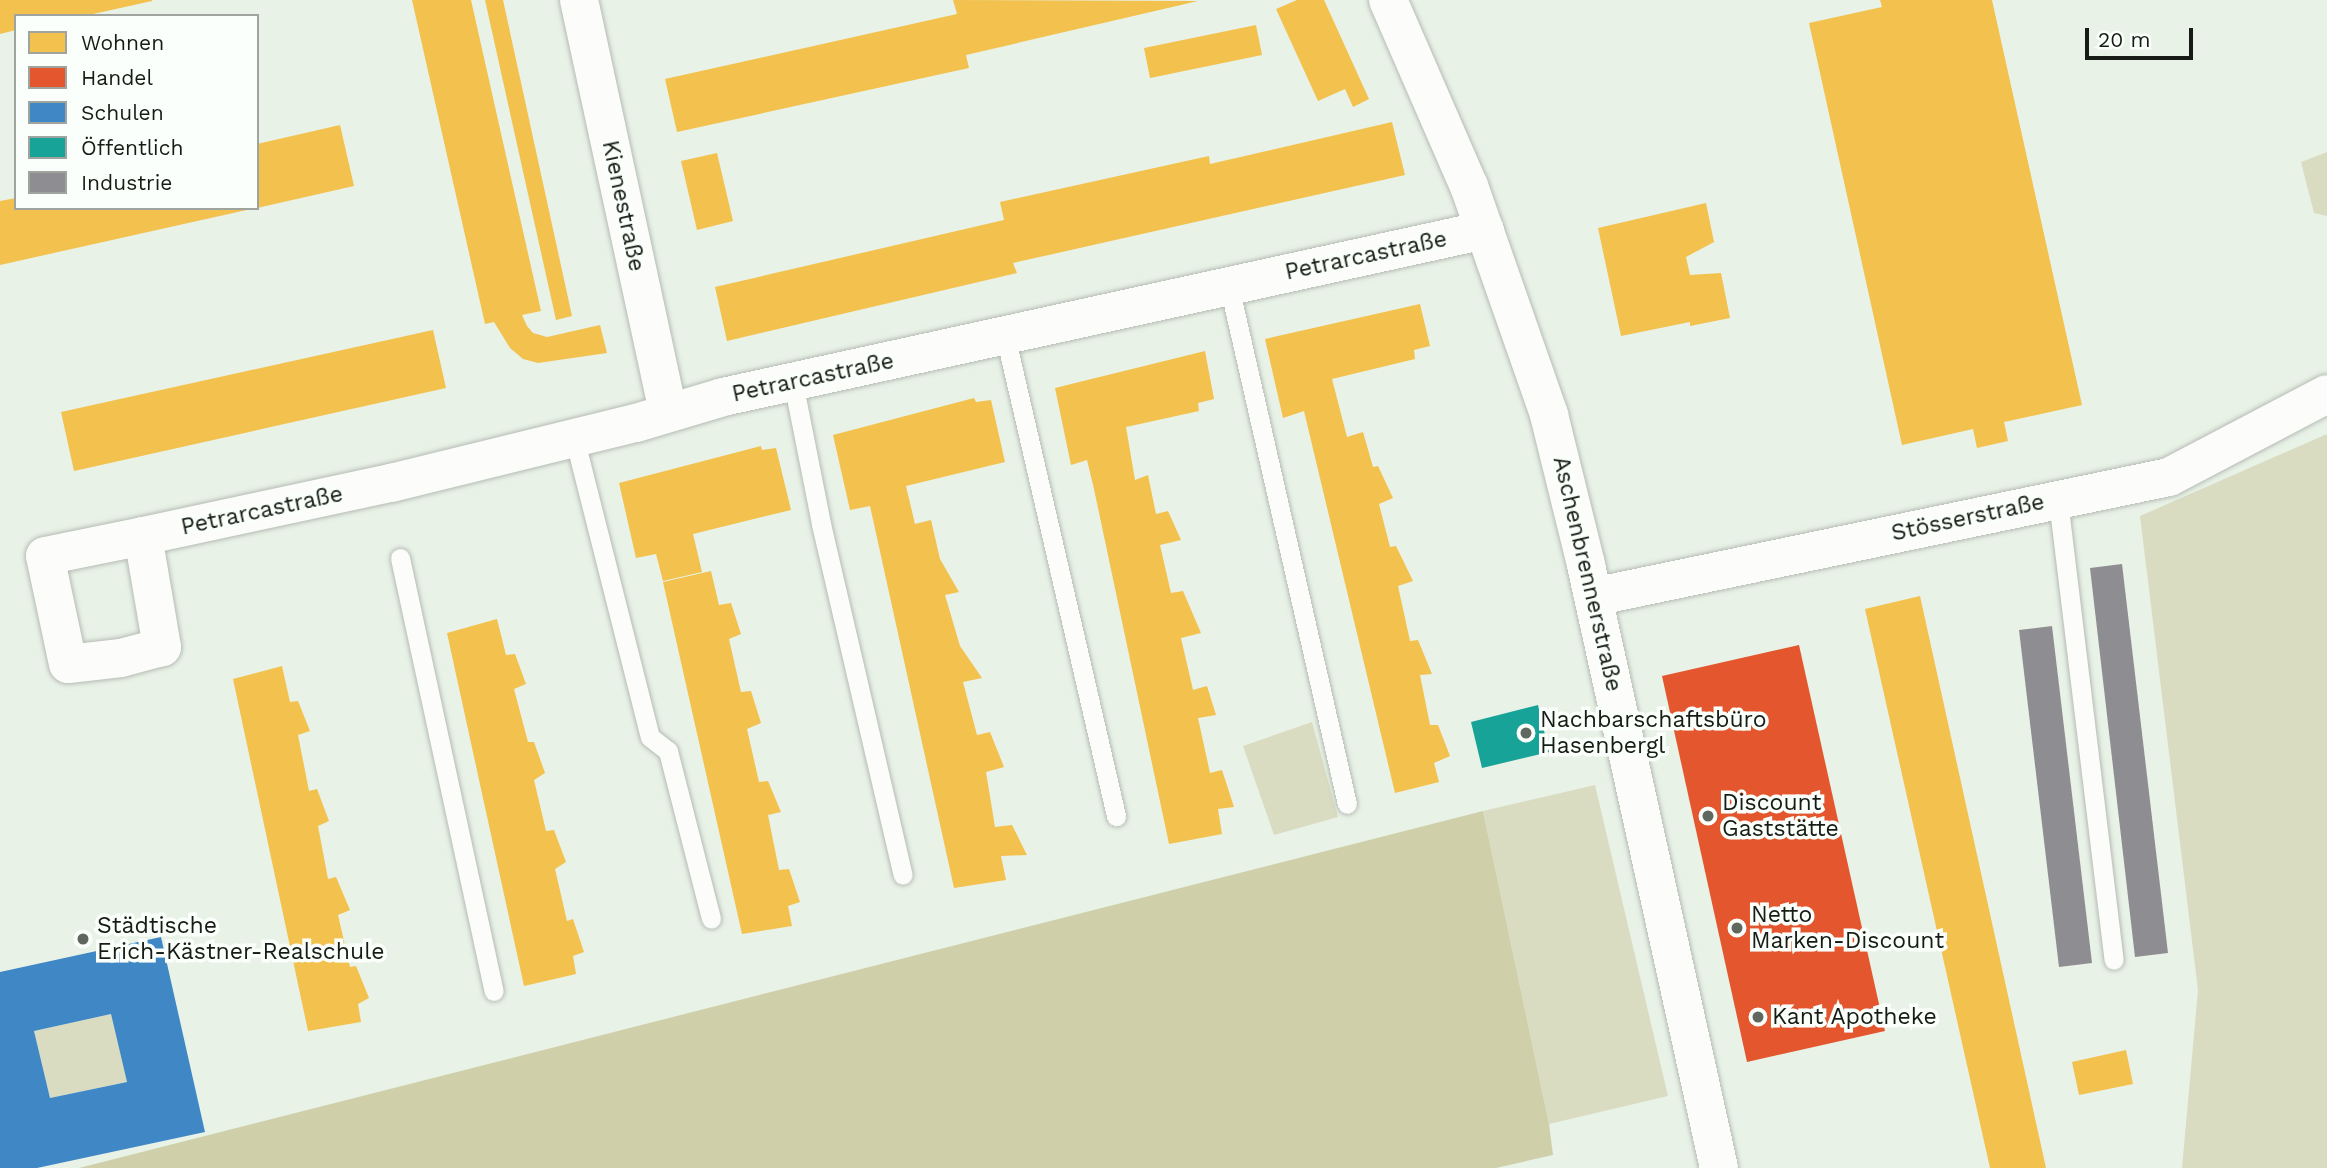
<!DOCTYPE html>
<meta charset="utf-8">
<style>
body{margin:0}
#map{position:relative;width:2327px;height:1168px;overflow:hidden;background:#e9f2e7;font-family:"Work Sans",sans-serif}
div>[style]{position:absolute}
.green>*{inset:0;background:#dadcc1}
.forest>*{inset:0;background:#cfd0aa}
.homes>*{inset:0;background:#f2c14e}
.shops>*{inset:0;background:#e4572e}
.schools>*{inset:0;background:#3f88c5}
.public>*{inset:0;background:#17a398}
.industry>*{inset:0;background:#8d8d92}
.roads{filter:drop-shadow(0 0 2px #b5bcb4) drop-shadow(0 0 2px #b5bcb4)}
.lane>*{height:19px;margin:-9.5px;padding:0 9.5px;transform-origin:9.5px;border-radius:9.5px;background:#fcfdfb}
.street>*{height:38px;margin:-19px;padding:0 19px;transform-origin:19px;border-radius:19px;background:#fcfdfb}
.dots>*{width:19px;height:19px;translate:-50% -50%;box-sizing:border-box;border:4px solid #fbfffb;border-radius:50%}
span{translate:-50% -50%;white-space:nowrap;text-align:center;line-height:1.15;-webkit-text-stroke:7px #fbfffb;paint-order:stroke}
.street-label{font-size:23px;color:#161c15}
.poi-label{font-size:23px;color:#161c15}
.left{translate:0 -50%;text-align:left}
.legend{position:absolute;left:14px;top:14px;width:245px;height:196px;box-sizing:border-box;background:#fbfffb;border:2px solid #9fa49f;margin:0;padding:9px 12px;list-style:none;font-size:21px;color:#161c15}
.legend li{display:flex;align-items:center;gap:14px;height:35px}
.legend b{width:35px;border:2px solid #9fa49f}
.scale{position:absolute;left:2085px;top:28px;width:108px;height:32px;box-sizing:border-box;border:4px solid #161c15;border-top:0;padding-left:9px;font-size:21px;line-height:24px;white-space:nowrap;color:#161c15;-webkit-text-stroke:5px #fbfffb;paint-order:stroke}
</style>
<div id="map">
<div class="green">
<i style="clip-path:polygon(2327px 152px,2327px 216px,2314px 213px,2301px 162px)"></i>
<i style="clip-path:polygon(2327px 434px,2327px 1168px,2182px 1168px,2198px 990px,2140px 516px)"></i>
<i style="clip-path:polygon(1312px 722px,1338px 817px,1274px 835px,1243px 746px)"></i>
<i style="clip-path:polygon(1595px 785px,1668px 1096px,1549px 1124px,1483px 811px)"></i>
<i style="clip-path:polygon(111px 1014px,127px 1082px,50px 1098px,34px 1031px)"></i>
</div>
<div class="forest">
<i style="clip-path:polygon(1483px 811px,1549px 1124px,1553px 1155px,1496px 1168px,79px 1168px)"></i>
</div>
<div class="homes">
<i style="clip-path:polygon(0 0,152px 0,152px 1px,84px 16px,16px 16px,16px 30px,0 34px)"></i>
<i style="clip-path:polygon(412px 0,471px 0,541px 311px,522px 315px,527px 326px,533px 333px,547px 337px,600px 325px,607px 353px,538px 363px,523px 359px,510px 348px,494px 322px,485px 324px)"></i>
<i style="clip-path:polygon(485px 0,503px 0,572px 316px,556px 320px)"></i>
<i style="clip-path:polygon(953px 0,1198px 1px,966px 55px,969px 68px,677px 132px,665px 79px,957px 14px)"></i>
<i style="clip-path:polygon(1297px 0,1324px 0,1369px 99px,1353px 107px,1345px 89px,1318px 101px,1276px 9px)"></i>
<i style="clip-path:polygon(1880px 0,1992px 0,2082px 405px,2004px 422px,2008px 441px,1977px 448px,1973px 429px,1902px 445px,1809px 23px,1882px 7px)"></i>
<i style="clip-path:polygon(1256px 25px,1262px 55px,1150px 78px,1144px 48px)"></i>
<i style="clip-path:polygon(1392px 122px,1405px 175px,1013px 263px,1017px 273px,727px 341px,715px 287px,1004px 220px,1000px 202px,1209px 156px,1210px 164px)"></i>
<i style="clip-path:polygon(340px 125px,354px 186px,257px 208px,257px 144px)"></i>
<i style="clip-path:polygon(717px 153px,733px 221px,697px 230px,681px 161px)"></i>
<i style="clip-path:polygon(16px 198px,16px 208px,251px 209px,0 265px,0 201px)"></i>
<i style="clip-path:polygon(1706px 203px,1714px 242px,1686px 257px,1690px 275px,1721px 273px,1730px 318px,1690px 326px,1690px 322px,1621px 336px,1598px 228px)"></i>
<i style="clip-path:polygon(1420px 304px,1430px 346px,1414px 350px,1415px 359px,1332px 379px,1347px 437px,1363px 432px,1373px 467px,1378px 466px,1393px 498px,1379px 504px,1390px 547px,1396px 546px,1413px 581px,1398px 586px,1410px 641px,1418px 640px,1432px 674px,1420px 675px,1430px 725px,1438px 725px,1450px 756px,1434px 763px,1439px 782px,1395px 793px,1304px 411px,1283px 418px,1265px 339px)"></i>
<i style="clip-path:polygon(433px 330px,446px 388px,74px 471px,61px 412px)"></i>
<i style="clip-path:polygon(1205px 351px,1214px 399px,1198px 403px,1199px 411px,1126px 427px,1135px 480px,1148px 475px,1156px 514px,1168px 511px,1181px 540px,1160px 545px,1171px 593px,1183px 591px,1201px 633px,1181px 638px,1193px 690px,1207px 686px,1216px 715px,1198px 718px,1210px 773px,1222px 770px,1234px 807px,1218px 809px,1222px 834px,1169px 844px,1094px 489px,1087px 460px,1071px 465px,1055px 388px)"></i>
<i style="clip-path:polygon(974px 398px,976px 402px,991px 400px,1005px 462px,906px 486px,915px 524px,931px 520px,940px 559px,959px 592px,945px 595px,960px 646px,982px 678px,963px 682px,977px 735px,990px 732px,1004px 767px,986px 772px,995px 827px,1012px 825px,1027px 855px,1001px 856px,1006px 880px,954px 888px,870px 506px,850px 510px,833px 435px)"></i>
<i style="clip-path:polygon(761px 446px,762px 450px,776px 448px,791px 510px,693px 534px,702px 572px,663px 581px,656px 554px,636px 558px,619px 483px)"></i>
<i style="clip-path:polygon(711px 571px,719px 605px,731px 603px,741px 634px,729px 639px,741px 692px,751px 691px,761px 723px,747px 729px,759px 782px,768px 781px,781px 812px,768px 815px,779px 870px,789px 869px,800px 902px,788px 906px,792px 926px,742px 934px,663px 582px)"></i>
<i style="clip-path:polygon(1920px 596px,2046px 1168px,1990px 1168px,1865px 609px)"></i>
<i style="clip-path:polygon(497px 619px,506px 655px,515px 654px,526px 684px,514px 689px,528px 742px,534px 742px,545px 773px,534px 780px,546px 831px,554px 830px,566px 862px,555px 869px,567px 921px,573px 919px,584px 952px,573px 956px,576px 974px,524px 986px,447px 633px)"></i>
<i style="clip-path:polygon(282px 666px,290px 702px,298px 701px,310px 731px,298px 735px,309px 791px,317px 789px,329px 821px,318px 826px,328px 879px,336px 877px,350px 910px,338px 915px,350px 967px,356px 966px,369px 998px,358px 1004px,361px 1022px,308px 1031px,233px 679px)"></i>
<i style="clip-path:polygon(2126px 1050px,2133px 1084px,2079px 1095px,2072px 1062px)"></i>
</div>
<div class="shops">
<i style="clip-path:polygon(1799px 645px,1885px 1031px,1747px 1062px,1662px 676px)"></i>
</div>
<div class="schools">
<i style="clip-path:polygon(evenodd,161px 937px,205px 1132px,37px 1168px,0 1168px,0 972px,161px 937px,111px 1014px,127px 1082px,50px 1098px,34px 1031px,111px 1014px)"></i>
</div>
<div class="public">
<i style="clip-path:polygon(1538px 705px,1549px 752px,1482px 768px,1471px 722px)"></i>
</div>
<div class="industry">
<i style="clip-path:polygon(2122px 564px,2168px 953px,2135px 957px,2090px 568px)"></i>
<i style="clip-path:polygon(2052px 626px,2092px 963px,2059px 967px,2019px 630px)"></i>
</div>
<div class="roads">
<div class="lane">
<i style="left:1229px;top:286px;width:531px;rotate:77.17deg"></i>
<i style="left:1005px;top:335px;width:494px;rotate:77deg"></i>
<i style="left:793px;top:382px;width:145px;rotate:78.8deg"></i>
<i style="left:821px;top:524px;width:360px;rotate:76.9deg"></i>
<i style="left:574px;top:437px;width:309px;rotate:75.8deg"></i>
<i style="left:650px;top:737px;width:23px;rotate:38deg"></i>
<i style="left:668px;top:751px;width:173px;rotate:75.6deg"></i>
<i style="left:2058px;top:500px;width:463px;rotate:83.1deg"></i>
<i style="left:400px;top:558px;width:443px;rotate:77.8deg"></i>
</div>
<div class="street">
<i style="left:579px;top:0;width:422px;rotate:77.8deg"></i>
<i style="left:1388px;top:0;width:203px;rotate:66.5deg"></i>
<i style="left:1469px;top:186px;width:243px;rotate:70.7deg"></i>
<i style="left:1549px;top:415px;width:154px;rotate:76.1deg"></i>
<i style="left:1586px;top:565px;width:617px;rotate:77.56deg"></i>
<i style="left:143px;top:536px;width:254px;rotate:-12.1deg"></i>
<i style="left:391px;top:483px;width:252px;rotate:-13.8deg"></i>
<i style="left:636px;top:423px;width:91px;rotate:-16.6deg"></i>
<i style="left:723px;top:397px;width:780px;rotate:-12.36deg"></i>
<i style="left:143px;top:536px;width:113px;rotate:80.3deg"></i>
<i style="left:162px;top:647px;width:42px;rotate:165deg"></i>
<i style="left:121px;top:658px;width:53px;rotate:173.5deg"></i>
<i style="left:68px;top:664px;width:110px;rotate:-102deg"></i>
<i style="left:45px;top:556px;width:100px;rotate:-11.5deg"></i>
<i style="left:1593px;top:597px;width:588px;rotate:-11.77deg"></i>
<i style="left:2169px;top:477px;width:178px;rotate:-27.7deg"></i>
</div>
</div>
<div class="dots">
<i style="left:1526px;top:733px;background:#60675e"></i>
<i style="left:1708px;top:816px;background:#60675e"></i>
<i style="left:1737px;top:928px;background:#60675e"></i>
<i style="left:83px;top:939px;background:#60675e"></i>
<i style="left:1758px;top:1017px;background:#60675e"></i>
</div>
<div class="street-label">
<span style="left:623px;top:206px;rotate:78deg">Kienestraße</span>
<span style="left:1366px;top:256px;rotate:-12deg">Petrarcastraße</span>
<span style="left:813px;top:378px;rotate:-12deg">Petrarcastraße</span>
<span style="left:262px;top:511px;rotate:-12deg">Petrarcastraße</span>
<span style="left:1968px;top:518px;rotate:-12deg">Stösserstraße</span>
<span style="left:1587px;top:574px;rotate:77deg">Aschenbrennerstraße</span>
</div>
<div class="poi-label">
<span class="left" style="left:1540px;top:733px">Nachbarschaftsbüro<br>Hasenbergl</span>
<span class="left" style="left:1722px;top:816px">Discount<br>Gaststätte</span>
<span class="left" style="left:1751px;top:928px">Netto<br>Marken-Discount</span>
<span class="left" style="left:97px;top:939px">Städtische<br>Erich-Kästner-Realschule</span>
<span class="left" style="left:1772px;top:1017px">Kant Apotheke</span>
</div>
<ul class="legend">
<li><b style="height:19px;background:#f2c14e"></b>Wohnen</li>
<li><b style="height:19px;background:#e4572e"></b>Handel</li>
<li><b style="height:19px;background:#3f88c5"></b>Schulen</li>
<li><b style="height:19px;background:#17a398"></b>Öffentlich</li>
<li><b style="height:19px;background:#8d8d92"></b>Industrie</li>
</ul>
<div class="scale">20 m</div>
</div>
